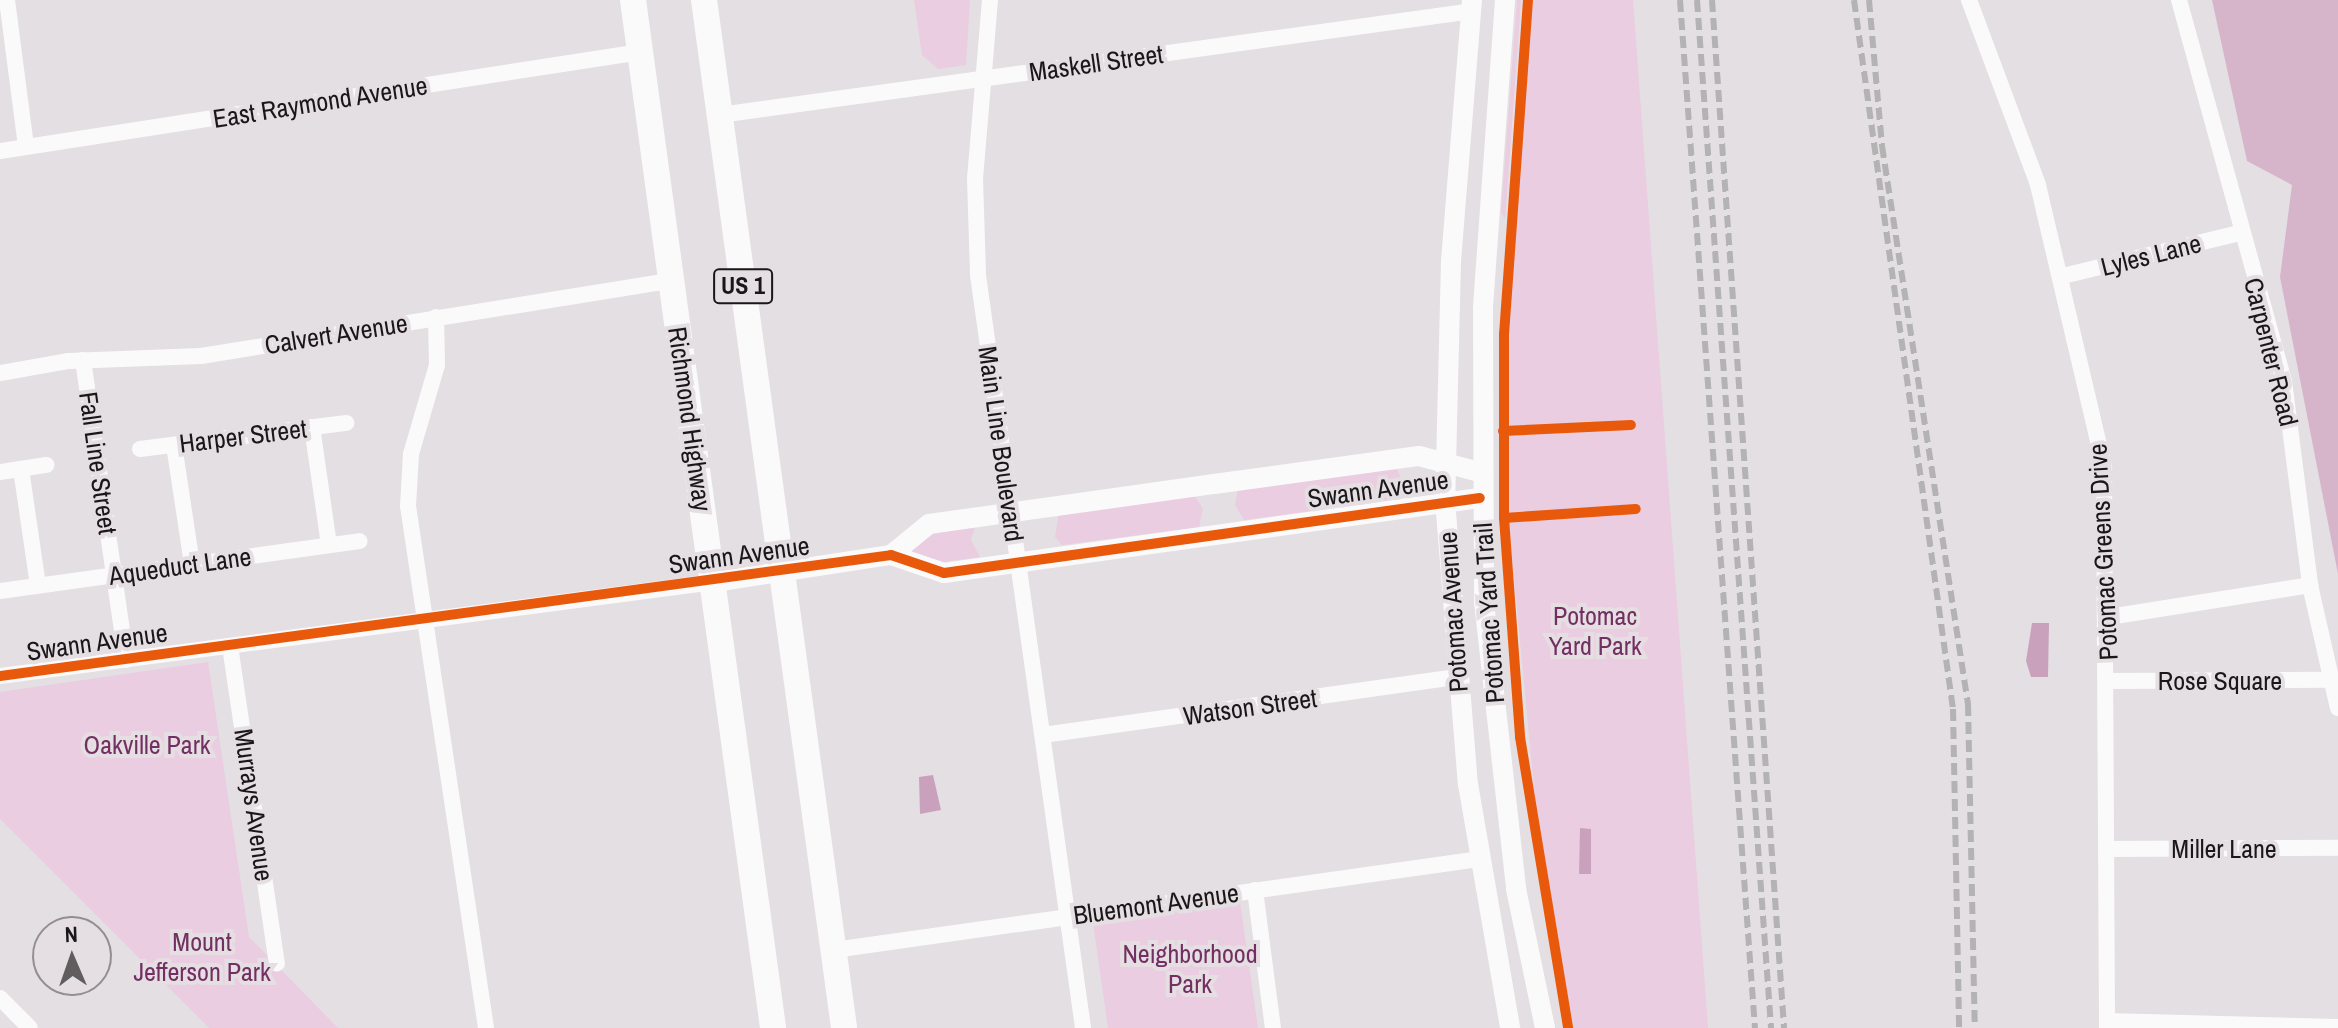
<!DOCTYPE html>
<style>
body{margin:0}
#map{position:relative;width:2338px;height:1028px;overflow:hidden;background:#e4dfe2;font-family:"Archivo Narrow",sans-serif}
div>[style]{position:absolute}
.green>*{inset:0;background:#eacde0}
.forest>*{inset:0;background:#d6b5cb}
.water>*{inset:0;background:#c9a1bc}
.minor>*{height:16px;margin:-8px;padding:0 8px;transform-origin:8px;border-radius:8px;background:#fbfafb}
.tertiary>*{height:20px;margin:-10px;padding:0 10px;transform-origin:10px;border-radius:10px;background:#fbfafb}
.trunk>*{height:26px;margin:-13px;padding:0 13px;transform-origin:13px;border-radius:13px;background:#fbfafb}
.rail>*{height:6px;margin-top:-3px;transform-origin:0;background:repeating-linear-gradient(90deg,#b4b3b3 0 12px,transparent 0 18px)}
.cycleway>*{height:10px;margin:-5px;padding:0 5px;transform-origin:5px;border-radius:5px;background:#e8590c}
span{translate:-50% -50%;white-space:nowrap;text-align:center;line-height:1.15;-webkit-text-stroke:8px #e5dee2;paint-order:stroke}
.shield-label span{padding:2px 6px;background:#e5dee2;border:2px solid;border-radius:6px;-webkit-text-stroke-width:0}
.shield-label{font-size:24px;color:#191718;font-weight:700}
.street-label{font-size:26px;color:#191718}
.park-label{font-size:26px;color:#732f62}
.north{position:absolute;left:32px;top:916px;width:80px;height:80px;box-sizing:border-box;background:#e5dee2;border:2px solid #938e91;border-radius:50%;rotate:358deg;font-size:22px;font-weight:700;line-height:32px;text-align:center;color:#191718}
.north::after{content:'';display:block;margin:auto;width:28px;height:36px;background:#605d5f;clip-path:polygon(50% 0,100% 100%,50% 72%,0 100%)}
</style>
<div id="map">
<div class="green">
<i style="clip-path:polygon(914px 0,970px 0,966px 65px,938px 69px,922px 55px)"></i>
<i style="clip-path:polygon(1517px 0,1521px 0,1505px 219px,1501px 212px)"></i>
<i style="clip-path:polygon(1532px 0,1633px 0,1708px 1028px,1574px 1028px,1542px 872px,1507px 505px,1510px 294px)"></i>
<i style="clip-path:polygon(1397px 469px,1404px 485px,1398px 499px,1244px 520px,1235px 505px,1239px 483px)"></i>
<i style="clip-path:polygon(1195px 496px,1203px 509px,1199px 527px,1062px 545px,1055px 537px,1059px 513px)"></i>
<i style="clip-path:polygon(975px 527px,971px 540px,980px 557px,937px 563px,911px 553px,925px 529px)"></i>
<i style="clip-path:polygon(208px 662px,249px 937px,338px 1028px,209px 1028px,0 819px,0 692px)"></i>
<i style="clip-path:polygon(1240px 902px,1258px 1028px,1108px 1028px,1093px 923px)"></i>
</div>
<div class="forest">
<i style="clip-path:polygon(2212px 0,2338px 0,2338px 574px,2280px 277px,2292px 185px,2247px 161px)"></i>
</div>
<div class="water">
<i style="clip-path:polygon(2032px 623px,2049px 623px,2048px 677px,2031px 677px,2026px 661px)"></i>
<i style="clip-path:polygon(933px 775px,941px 810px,920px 814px,919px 777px)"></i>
<i style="clip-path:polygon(1580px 828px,1591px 829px,1591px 874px,1579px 874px)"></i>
</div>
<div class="minor">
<i style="left:7px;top:0;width:148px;rotate:82.6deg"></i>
<i style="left:990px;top:0;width:179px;rotate:94.8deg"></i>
<i style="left:975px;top:178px;width:97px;rotate:88.2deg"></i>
<i style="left:978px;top:275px;width:760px;rotate:82.06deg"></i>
<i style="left:1969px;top:0;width:197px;rotate:69.5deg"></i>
<i style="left:2038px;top:185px;width:290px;rotate:76.8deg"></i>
<i style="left:2104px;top:467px;width:561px;rotate:89.69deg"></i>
<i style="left:2179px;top:0;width:395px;rotate:74.6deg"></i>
<i style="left:2284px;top:381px;width:206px;rotate:82.7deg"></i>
<i style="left:2310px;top:585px;width:126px;rotate:77.2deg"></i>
<i style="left:720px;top:115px;width:759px;rotate:-7.87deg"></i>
<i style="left:0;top:151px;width:648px;rotate:-8.79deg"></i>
<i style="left:2063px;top:276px;width:182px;rotate:-13.7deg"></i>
<i style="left:436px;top:317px;width:48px;rotate:88.8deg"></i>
<i style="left:437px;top:365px;width:93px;rotate:106.3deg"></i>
<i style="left:411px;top:454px;width:52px;rotate:93.3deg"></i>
<i style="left:408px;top:506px;width:528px;rotate:81.5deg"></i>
<i style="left:83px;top:360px;width:303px;rotate:81.8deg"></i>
<i style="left:0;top:373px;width:70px;rotate:-9.9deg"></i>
<i style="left:69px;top:361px;width:132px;rotate:-2.2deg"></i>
<i style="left:201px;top:356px;width:476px;rotate:-9.1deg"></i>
<i style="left:312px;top:427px;width:119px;rotate:81.8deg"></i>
<i style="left:174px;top:445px;width:120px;rotate:81.4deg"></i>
<i style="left:140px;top:449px;width:208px;rotate:-7.2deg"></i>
<i style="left:21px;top:469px;width:117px;rotate:81.7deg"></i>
<i style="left:0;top:472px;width:47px;rotate:-8.7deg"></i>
<i style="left:0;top:591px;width:363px;rotate:-7.9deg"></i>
<i style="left:2109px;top:617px;width:204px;rotate:-9deg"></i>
<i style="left:230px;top:646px;width:321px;rotate:81.6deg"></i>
<i style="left:0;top:676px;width:720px;rotate:-7.5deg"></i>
<i style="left:2109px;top:681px;width:221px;rotate:-0.3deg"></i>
<i style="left:1043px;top:735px;width:418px;rotate:-8deg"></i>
<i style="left:2109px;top:849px;width:229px;rotate:-0.3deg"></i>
<i style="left:1255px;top:890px;width:139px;rotate:82.6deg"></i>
<i style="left:834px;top:950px;width:651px;rotate:-8.03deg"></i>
<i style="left:0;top:998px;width:42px;rotate:45deg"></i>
<i style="left:2107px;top:1021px;width:231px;rotate:1.5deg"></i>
</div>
<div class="tertiary">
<i style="left:1472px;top:0;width:262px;rotate:94.6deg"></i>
<i style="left:1451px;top:261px;width:239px;rotate:91.4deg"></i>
<i style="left:1445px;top:500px;width:285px;rotate:85.4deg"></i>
<i style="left:1468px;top:784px;width:248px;rotate:80.2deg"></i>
<i style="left:1505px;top:0;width:310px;rotate:94.1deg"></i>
<i style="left:1483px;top:309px;width:293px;rotate:89.8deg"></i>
<i style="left:1484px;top:602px;width:289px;rotate:83.6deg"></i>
<i style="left:1516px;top:889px;width:142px;rotate:78.2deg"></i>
<i style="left:891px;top:555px;width:49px;rotate:-39.2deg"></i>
<i style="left:929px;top:524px;width:288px;rotate:-8deg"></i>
<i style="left:1214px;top:484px;width:207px;rotate:-7.8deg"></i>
<i style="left:1419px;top:456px;width:62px;rotate:14.9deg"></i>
<i style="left:714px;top:582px;width:179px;rotate:-8.7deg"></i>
<i style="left:891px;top:555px;width:56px;rotate:18.8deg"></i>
<i style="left:944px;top:573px;width:541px;rotate:-7.97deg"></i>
</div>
<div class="trunk">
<i style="left:633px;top:0;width:1037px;rotate:82.24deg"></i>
<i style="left:704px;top:0;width:1037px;rotate:82.24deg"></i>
</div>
<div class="rail">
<i style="left:1680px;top:0;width:1031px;rotate:85.83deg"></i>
<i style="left:1697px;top:0;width:1031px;rotate:85.88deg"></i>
<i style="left:1712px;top:0;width:1031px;rotate:85.99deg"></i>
<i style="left:1854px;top:0;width:716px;rotate:82.05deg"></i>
<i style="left:1953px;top:709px;width:319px;rotate:88.9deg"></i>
<i style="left:1869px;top:0;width:147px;rotate:84.9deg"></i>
<i style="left:1882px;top:146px;width:565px;rotate:81.24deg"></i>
<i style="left:1968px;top:704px;width:324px;rotate:88.8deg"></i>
</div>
<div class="cycleway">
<i style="left:1528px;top:0;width:335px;rotate:94.1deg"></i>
<i style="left:1504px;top:334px;width:184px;rotate:90deg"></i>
<i style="left:1504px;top:518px;width:220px;rotate:85.8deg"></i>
<i style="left:1520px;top:737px;width:295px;rotate:80.6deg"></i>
<i style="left:1503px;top:431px;width:128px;rotate:-2.7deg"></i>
<i style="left:1504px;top:518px;width:132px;rotate:-3.9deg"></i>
<i style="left:0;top:676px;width:899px;rotate:-7.73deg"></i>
<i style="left:891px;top:555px;width:56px;rotate:18.8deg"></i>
<i style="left:944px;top:573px;width:541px;rotate:-7.97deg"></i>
</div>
<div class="shield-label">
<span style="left:743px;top:286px">US 1</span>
</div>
<div class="street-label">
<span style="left:1096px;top:63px;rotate:-8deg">Maskell Street</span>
<span style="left:320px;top:102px;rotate:-9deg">East Raymond Avenue</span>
<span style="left:2151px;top:255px;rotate:-14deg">Lyles Lane</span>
<span style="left:336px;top:334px;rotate:-9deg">Calvert Avenue</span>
<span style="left:2271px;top:352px;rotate:76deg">Carpenter Road</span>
<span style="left:690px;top:419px;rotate:82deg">Richmond Highway</span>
<span style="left:243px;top:436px;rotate:-7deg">Harper Street</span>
<span style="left:1001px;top:444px;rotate:82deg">Main Line Boulevard</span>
<span style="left:98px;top:463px;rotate:82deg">Fall Line Street</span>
<span style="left:1378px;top:489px;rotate:-8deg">Swann Avenue</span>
<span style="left:2103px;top:552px;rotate:-93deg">Potomac Greens Drive</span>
<span style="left:739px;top:555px;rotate:-8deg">Swann Avenue</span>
<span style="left:180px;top:566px;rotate:-8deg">Aqueduct Lane</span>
<span style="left:1453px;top:612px;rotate:-94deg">Potomac Avenue</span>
<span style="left:1489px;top:613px;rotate:-94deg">Potomac Yard Trail</span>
<span style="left:97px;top:642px;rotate:-8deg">Swann Avenue</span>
<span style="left:2220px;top:681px">Rose Square</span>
<span style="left:1250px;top:707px;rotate:-8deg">Watson Street</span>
<span style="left:254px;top:805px;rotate:82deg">Murrays Avenue</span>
<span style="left:2224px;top:849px">Miller Lane</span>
<span style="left:1156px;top:904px;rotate:-8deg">Bluemont Avenue</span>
</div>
<div class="park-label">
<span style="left:1595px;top:631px">Potomac<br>Yard Park</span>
<span style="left:147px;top:745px">Oakville Park</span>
<span style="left:202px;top:957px">Mount<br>Jefferson Park</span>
<span style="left:1190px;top:969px">Neighborhood<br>Park</span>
</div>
<div class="north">N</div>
</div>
